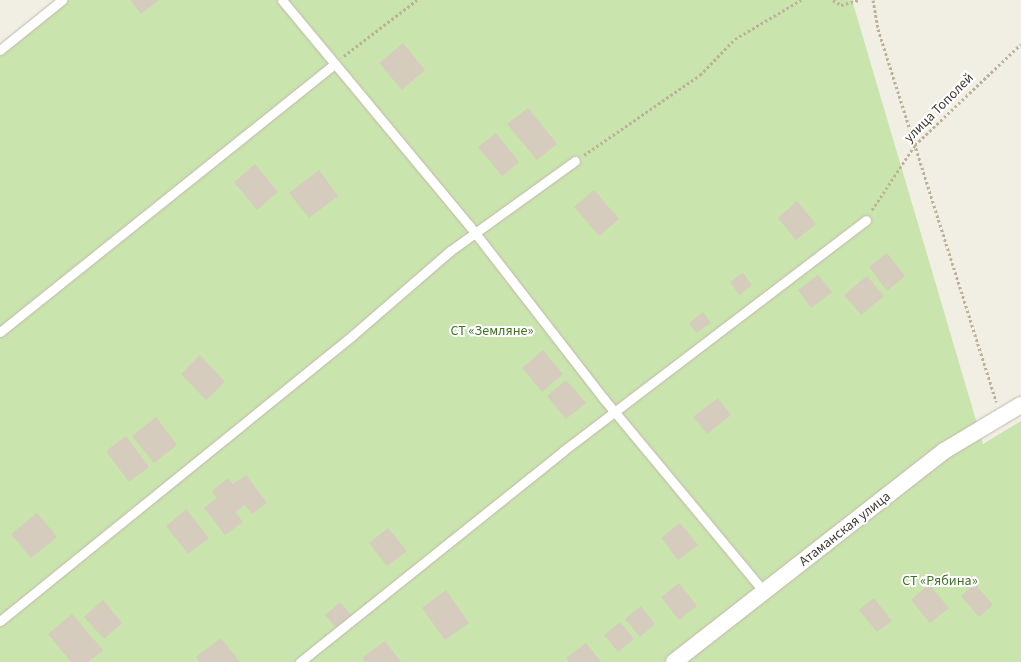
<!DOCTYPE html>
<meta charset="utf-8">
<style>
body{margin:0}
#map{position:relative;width:1021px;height:662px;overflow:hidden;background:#f1eee4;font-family:"Source Sans 3",sans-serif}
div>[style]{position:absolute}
.green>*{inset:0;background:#cae4ad}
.building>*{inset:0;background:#d5ccbd}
.path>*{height:3px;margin-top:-1.5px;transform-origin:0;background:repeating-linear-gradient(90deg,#bdb298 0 2.5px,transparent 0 5px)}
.roads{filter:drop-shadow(0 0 1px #bfb8aa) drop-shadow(0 0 1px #bfb8aa)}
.lane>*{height:9px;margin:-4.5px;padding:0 4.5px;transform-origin:4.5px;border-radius:4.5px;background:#fff}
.street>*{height:16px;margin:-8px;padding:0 8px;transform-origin:8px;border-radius:8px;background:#fff}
span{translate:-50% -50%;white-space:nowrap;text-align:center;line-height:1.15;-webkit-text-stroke:4px #fff;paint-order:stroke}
.street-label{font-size:14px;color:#433d34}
.park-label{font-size:14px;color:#43722a}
</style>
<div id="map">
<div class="green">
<i style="clip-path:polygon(61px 0,852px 0,983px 444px,1021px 421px,1021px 662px,0 662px,0 48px)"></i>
</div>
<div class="building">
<i style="clip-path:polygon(130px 0,159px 0,141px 14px)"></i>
<i style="clip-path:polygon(403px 43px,425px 70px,402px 90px,379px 63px)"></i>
<i style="clip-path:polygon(528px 108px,557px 144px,537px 160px,507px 124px)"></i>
<i style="clip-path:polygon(496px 133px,519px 162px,502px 176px,478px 147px)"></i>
<i style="clip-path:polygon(255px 164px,278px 192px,257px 210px,234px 182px)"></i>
<i style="clip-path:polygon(319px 170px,338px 196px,309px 218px,289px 193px)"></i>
<i style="clip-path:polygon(594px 190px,619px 219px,599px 236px,574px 207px)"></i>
<i style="clip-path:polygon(797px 201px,816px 224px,796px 240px,778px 218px)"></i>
<i style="clip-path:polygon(887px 253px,905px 276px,887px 291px,869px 267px)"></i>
<i style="clip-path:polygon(743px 273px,752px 285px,739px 295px,730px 282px)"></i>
<i style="clip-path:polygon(818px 275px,832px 292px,811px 308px,798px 290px)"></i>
<i style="clip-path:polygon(867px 276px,884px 296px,861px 315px,844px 295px)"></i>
<i style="clip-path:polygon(703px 312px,711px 323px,696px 333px,689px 323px)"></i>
<i style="clip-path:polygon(543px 350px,563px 374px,542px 392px,522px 368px)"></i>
<i style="clip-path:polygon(200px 355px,225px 382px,206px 400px,181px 374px)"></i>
<i style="clip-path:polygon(566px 380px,586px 403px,566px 419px,547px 396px)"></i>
<i style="clip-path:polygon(718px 398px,731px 415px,707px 434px,693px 417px)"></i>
<i style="clip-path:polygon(156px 417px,177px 445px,154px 463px,132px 436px)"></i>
<i style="clip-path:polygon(126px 436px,149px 467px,129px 482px,106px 451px)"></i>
<i style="clip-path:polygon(246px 475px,267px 503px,252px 514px,245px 505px,235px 512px,243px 522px,225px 535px,204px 508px,217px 498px,212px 491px,228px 478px,233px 484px)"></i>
<i style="clip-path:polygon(186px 509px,209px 538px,188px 554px,166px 526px)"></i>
<i style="clip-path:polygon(37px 513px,57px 537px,31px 558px,11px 534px)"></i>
<i style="clip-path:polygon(680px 523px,698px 545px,678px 560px,661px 538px)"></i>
<i style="clip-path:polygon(388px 528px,407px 551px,387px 566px,369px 543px)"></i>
<i style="clip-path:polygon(679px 583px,697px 606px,679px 620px,661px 597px)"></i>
<i style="clip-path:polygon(929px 584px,949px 608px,930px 623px,911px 600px)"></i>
<i style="clip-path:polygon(975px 584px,993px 605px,979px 617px,961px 596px)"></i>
<i style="clip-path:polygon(446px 590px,469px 623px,445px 640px,422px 608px)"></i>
<i style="clip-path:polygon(874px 598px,892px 621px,877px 632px,859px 610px)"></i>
<i style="clip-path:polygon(103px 600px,122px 623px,104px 639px,84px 617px)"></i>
<i style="clip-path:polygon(340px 602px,351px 615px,336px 628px,325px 615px)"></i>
<i style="clip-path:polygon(641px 606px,655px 624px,640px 637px,625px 619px)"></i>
<i style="clip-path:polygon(72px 614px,103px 650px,89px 662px,71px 662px,48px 634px)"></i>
<i style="clip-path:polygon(620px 622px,634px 639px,618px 652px,604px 635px)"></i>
<i style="clip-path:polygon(221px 638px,240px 662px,200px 662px,196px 657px)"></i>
<i style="clip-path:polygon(385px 641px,401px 662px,365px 662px,362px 658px)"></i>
<i style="clip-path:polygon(586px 643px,601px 662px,569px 662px,566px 658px)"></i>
</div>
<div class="path">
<i style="left:833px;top:0;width:9px;rotate:32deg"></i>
<i style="left:841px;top:5px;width:19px;rotate:-16deg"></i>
<i style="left:873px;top:0;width:29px;rotate:80deg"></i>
<i style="left:878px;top:29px;width:391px;rotate:72.4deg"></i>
<i style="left:344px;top:56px;width:92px;rotate:-37.5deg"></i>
<i style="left:584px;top:155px;width:141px;rotate:-34.6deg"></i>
<i style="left:700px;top:75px;width:50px;rotate:-45.8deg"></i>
<i style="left:735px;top:39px;width:77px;rotate:-30.6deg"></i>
<i style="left:872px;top:210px;width:78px;rotate:-56.5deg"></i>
<i style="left:915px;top:145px;width:146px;rotate:-43.6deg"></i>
</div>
<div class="roads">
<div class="lane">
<i style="left:282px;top:0;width:293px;rotate:50.3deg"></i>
<i style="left:469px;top:225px;width:220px;rotate:52.2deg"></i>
<i style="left:604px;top:399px;width:252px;rotate:50.3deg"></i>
<i style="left:0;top:50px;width:80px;rotate:-38.9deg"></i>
<i style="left:0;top:332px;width:429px;rotate:-38.7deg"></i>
<i style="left:0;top:621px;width:454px;rotate:-39deg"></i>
<i style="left:353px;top:335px;width:128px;rotate:-40.9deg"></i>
<i style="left:450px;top:251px;width:154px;rotate:-35.8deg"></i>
<i style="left:300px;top:662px;width:337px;rotate:-38.7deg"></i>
<i style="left:563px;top:451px;width:381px;rotate:-37.3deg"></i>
</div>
<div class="street">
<i style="left:674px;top:662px;width:343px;rotate:-38deg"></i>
<i style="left:944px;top:451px;width:90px;rotate:-30.9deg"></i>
</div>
</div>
<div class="street-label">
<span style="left:939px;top:108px;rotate:-45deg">улица Тополей</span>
<span style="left:845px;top:529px;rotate:-38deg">Атаманская улица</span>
</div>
<div class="park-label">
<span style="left:492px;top:331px">СТ «Земляне»</span>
<span style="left:940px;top:581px">СТ «Рябина»</span>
</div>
</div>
